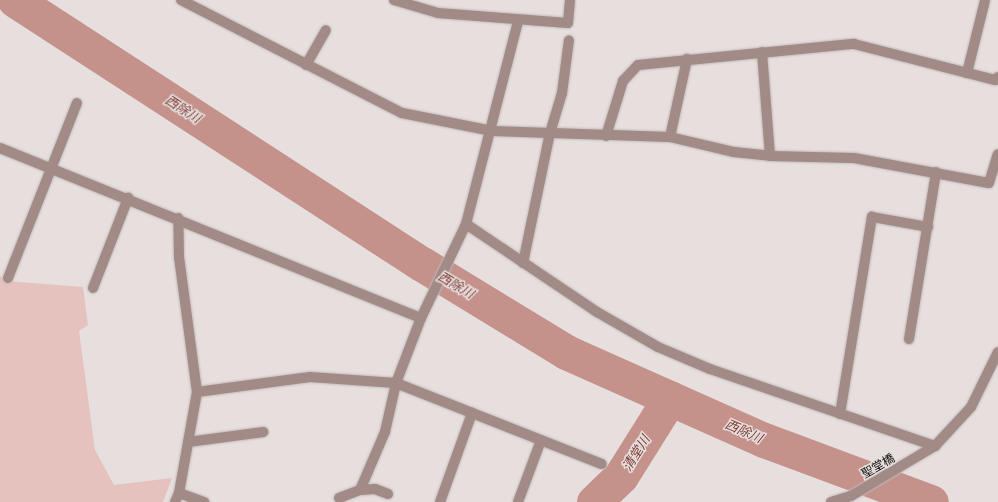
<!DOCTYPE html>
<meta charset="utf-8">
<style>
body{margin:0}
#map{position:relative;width:998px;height:502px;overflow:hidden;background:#e7dfde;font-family:"Titillium Web","Noto Sans JP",sans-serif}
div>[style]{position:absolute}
.green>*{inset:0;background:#e5c2be}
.river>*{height:35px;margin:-17.5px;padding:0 17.5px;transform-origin:17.5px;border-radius:17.5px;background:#c4918b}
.roads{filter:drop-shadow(0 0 1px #c1bab9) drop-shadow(0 0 1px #c1bab9)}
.service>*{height:10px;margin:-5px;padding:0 5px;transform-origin:5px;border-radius:5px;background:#a28a87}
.minor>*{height:10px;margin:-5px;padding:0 5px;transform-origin:5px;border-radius:5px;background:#a28a87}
.tertiary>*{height:10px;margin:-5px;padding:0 5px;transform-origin:5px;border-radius:5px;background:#a28a87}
span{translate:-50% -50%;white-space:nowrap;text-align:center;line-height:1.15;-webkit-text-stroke:3px #e7dfde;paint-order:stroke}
.street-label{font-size:12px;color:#131110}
.water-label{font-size:13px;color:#7d3b35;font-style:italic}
</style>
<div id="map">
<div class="green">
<i style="clip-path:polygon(0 276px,7px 281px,83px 287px,88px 325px,79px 331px,95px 450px,114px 485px,172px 478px,163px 502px,0 502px)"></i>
</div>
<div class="river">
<i style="left:15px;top:0;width:485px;rotate:33deg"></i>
<i style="left:422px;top:264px;width:169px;rotate:31.4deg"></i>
<i style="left:566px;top:352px;width:217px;rotate:24deg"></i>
<i style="left:764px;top:440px;width:178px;rotate:20.4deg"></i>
<i style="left:594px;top:502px;width:37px;rotate:-44deg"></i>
<i style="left:621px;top:476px;width:92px;rotate:-57.9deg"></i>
</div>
<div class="roads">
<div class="service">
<i style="left:306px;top:65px;width:40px;rotate:-60.3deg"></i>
<i style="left:188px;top:442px;width:76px;rotate:-7.6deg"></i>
</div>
<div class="minor">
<i style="left:181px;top:0;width:248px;rotate:27.1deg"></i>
<i style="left:402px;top:113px;width:92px;rotate:11.3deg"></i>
<i style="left:492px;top:131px;width:178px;rotate:1.9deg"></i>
<i style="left:670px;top:137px;width:66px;rotate:13.2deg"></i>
<i style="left:734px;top:152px;width:36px;rotate:6deg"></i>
<i style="left:770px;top:156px;width:84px;rotate:1.4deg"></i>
<i style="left:854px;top:158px;width:137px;rotate:10.5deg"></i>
<i style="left:989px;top:183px;width:30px;rotate:-73deg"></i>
<i style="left:394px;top:0;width:46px;rotate:16.5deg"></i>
<i style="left:438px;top:13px;width:130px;rotate:4.4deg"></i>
<i style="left:568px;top:23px;width:23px;rotate:-85deg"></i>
<i style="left:762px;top:52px;width:104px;rotate:85.6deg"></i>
<i style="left:967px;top:73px;width:75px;rotate:-76.1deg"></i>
<i style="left:606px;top:136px;width:58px;rotate:-72.8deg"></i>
<i style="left:623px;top:81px;width:22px;rotate:-47deg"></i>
<i style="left:638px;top:65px;width:217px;rotate:-5.6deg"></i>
<i style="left:854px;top:44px;width:146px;rotate:14.3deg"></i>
<i style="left:995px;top:80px;width:4px;rotate:-45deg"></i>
<i style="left:670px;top:137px;width:80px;rotate:-77.7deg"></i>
<i style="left:0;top:148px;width:454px;rotate:22deg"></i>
<i style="left:421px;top:318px;width:104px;rotate:-64.4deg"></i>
<i style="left:466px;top:224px;width:158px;rotate:33.9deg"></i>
<i style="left:597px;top:312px;width:70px;rotate:29.8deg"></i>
<i style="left:658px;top:347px;width:56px;rotate:22.9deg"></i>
<i style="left:710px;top:369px;width:238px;rotate:18.9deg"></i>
<i style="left:466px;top:224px;width:210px;rotate:-75.6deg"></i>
<i style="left:523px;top:263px;width:133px;rotate:-78.3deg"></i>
<i style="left:550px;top:133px;width:42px;rotate:-73.3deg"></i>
<i style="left:562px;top:93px;width:53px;rotate:-82.5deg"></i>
<i style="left:8px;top:278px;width:188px;rotate:-68.5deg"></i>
<i style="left:93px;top:288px;width:97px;rotate:-68.7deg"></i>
<i style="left:909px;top:339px;width:169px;rotate:-80.8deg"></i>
<i style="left:197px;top:392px;width:114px;rotate:-7.6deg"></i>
<i style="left:310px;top:377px;width:86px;rotate:4deg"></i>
<i style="left:396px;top:383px;width:70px;rotate:-69deg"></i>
<i style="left:840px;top:414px;width:200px;rotate:-80.8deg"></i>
<i style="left:872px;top:217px;width:57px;rotate:10.1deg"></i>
<i style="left:360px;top:490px;width:63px;rotate:-66.7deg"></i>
<i style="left:385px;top:432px;width:50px;rotate:-77.3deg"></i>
<i style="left:396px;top:383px;width:221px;rotate:21.5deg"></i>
<i style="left:179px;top:493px;width:27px;rotate:20deg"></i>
<i style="left:339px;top:498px;width:22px;rotate:-21deg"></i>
<i style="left:360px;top:490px;width:15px;rotate:-4deg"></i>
<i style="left:375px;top:489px;width:14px;rotate:21deg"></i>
<i style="left:175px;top:502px;width:10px;rotate:-66deg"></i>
<i style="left:179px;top:493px;width:103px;rotate:-79.9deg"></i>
<i style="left:197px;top:392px;width:136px;rotate:-97.6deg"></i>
<i style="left:179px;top:257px;width:39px;rotate:-91deg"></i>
<i style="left:440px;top:502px;width:95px;rotate:-70.2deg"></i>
<i style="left:518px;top:502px;width:66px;rotate:-69.6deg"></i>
</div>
<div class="tertiary">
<i style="left:831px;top:502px;width:21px;rotate:-17deg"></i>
<i style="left:851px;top:496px;width:98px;rotate:-30.8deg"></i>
<i style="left:935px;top:446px;width:53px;rotate:-47.3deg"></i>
<i style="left:971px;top:407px;width:61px;rotate:-63.9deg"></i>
</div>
</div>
<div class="street-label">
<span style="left:878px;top:466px;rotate:-30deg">聖堂橋</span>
</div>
<div class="water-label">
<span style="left:183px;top:109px;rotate:33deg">西除川</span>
<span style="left:456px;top:285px;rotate:31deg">西除川</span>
<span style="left:744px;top:431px;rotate:24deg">西除川</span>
<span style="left:636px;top:453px;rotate:-58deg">清堂川</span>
</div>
</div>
